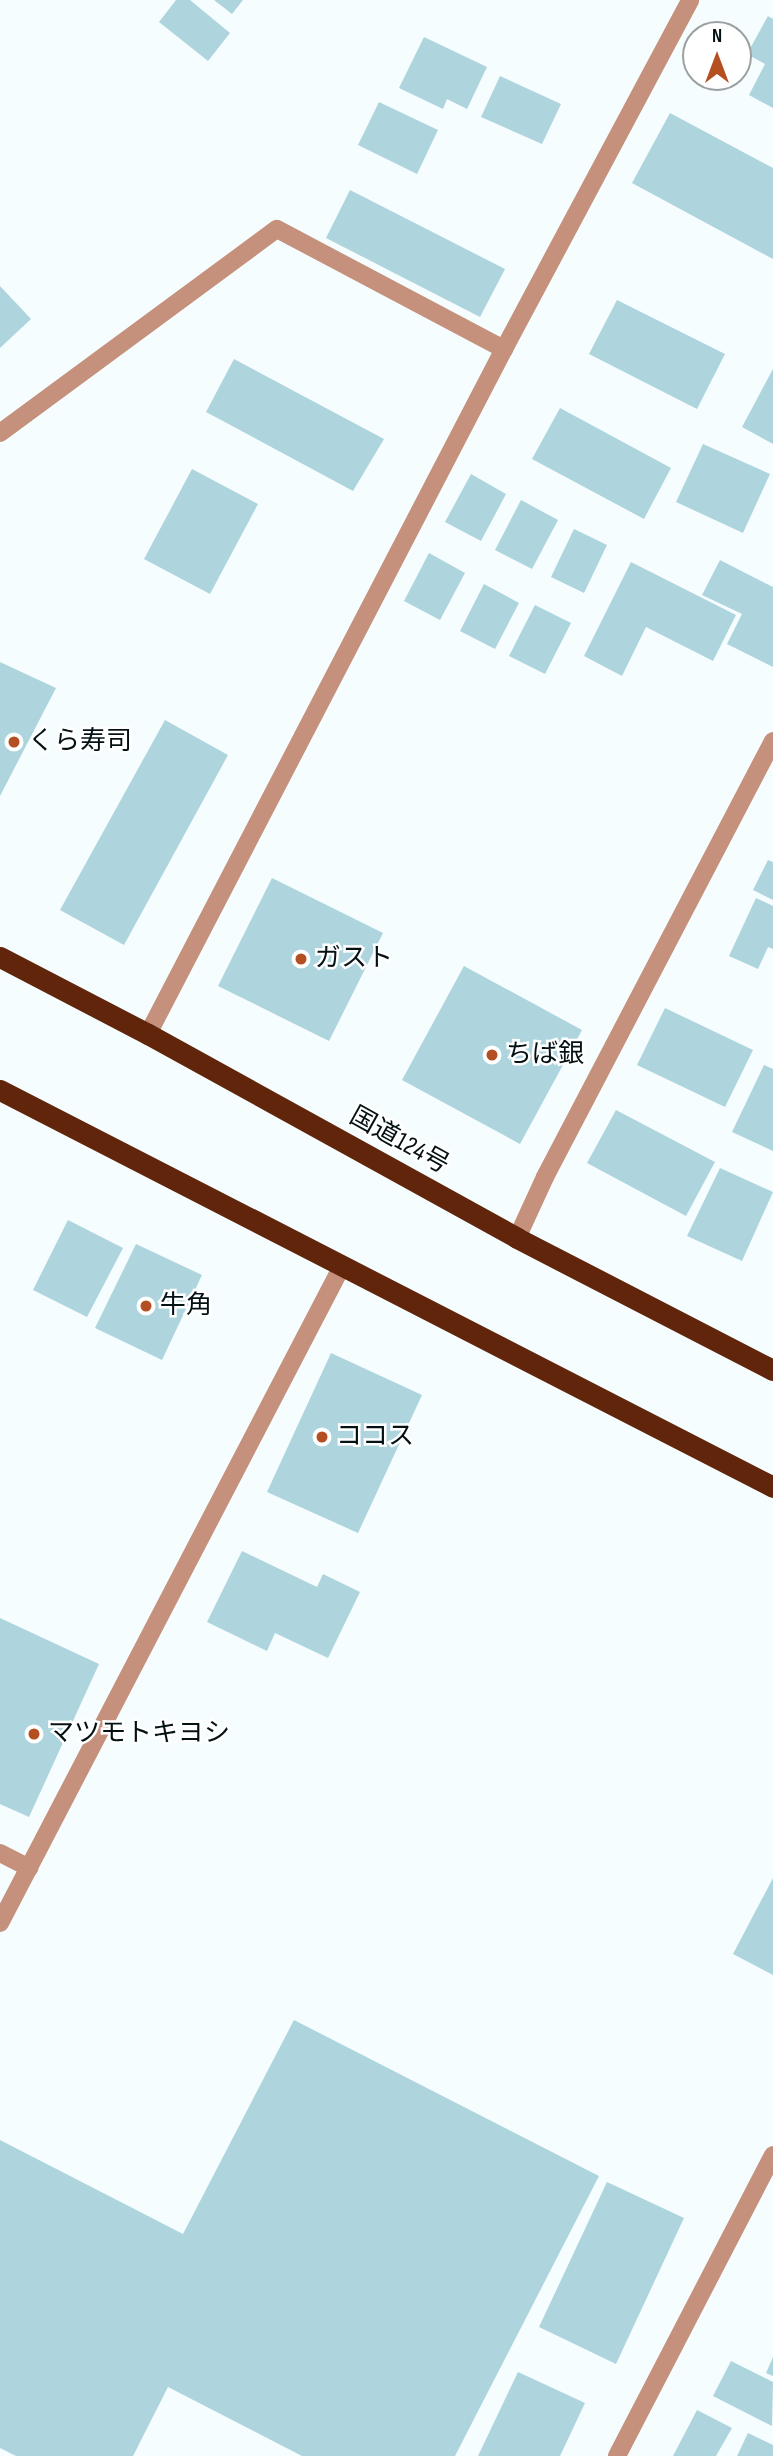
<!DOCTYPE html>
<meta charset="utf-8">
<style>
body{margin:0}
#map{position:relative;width:773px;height:2456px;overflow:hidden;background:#f5fdff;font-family:"Sofia Sans Condensed","Noto Sans JP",sans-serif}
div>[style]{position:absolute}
.building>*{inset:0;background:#aed4de}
.minor>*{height:18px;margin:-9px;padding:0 9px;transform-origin:9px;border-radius:9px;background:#c5917c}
.highway>*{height:21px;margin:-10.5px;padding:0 10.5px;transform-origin:10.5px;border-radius:10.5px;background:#60250a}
.dots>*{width:19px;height:19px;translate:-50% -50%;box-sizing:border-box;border:4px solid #fff;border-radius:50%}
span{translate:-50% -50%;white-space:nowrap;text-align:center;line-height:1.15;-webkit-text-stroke:5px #fff;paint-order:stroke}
.poi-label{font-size:26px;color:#041114}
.left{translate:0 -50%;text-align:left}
.street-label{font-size:26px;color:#041114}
.north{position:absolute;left:682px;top:21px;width:70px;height:70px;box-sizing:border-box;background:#fff;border:2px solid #9ba0a1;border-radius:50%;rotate:0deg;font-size:19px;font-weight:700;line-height:28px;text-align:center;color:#041114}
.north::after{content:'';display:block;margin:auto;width:24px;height:32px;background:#b44f21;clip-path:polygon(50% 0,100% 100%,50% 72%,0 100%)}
</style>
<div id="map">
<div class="building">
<i style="clip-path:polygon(176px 0,190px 0,230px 33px,208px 61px,159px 22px)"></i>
<i style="clip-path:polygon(214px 0,243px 0,232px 14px)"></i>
<i style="clip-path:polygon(768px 16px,773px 19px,773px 108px,749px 95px,765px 64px,747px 54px)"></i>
<i style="clip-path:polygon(424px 37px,487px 67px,467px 109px,447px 99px,443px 109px,399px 88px)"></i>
<i style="clip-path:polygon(500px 76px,561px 104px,542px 144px,481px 117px)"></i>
<i style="clip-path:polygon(379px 102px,438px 130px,417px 174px,358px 145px)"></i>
<i style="clip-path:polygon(670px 113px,773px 168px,773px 259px,632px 183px)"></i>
<i style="clip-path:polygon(350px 190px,505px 269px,480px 317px,326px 238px)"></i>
<i style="clip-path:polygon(0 286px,31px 319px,0 348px)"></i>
<i style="clip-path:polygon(617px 300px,725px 354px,697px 409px,589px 354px)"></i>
<i style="clip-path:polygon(234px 359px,384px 439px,353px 491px,206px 412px)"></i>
<i style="clip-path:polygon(773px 369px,773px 444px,742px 427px)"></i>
<i style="clip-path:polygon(560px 408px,671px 468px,644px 519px,532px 459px)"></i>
<i style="clip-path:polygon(703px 444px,770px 474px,743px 533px,676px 502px)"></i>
<i style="clip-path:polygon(192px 469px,258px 504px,210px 594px,144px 559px)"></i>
<i style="clip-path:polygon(471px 474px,506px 494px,481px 541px,445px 522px)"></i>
<i style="clip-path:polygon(521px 500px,558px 520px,532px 569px,495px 550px)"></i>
<i style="clip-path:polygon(574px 529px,607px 545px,584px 593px,551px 577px)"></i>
<i style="clip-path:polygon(429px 553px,465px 573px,440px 620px,404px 601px)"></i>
<i style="clip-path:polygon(720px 560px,773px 587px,773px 667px,727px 644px,742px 614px,702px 595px)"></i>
<i style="clip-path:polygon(631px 562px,736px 615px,713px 661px,646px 627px,622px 676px,584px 656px)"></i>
<i style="clip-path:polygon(484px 584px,519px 603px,495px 649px,460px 631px)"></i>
<i style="clip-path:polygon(535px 605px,571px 623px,545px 674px,509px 656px)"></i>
<i style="clip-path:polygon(0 662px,56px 688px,0 796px)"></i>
<i style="clip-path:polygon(165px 720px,228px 755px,124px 945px,60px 910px)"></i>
<i style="clip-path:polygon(768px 860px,773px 862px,773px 900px,753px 890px)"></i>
<i style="clip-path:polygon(272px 878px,383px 933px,329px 1041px,218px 986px)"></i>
<i style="clip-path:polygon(756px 898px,773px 906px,773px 949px,768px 947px,758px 969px,729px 956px)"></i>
<i style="clip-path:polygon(464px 966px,582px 1030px,520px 1144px,402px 1080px)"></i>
<i style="clip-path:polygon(665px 1008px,753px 1050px,725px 1107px,637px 1065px)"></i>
<i style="clip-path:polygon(764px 1065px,773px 1069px,773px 1151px,732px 1132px)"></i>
<i style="clip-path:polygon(616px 1110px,715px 1162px,686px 1216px,587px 1163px)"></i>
<i style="clip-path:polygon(720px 1168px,773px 1192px,742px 1261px,687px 1236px)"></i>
<i style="clip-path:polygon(68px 1220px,123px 1248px,87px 1317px,33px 1290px)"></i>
<i style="clip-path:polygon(136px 1244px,202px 1275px,162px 1360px,95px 1328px)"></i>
<i style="clip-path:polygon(331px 1353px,422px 1395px,358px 1533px,267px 1492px)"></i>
<i style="clip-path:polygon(242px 1551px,317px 1587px,323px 1574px,360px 1592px,328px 1658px,275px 1633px,267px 1651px,207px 1622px)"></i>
<i style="clip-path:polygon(0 1618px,99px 1664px,29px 1817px,0 1804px)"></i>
<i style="clip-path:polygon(773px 1878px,773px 1975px,733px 1954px)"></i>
<i style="clip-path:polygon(294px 2020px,599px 2176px,455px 2456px,302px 2456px,168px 2387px,133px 2456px,16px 2456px,0 2448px,0 2140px,183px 2234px)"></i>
<i style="clip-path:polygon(607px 2182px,684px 2218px,616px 2364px,539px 2327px)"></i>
<i style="clip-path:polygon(773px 2357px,773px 2376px,766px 2373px)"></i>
<i style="clip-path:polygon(731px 2361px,773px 2382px,772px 2426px,713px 2396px)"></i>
<i style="clip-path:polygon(518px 2372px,585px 2403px,560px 2456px,478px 2456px)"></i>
<i style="clip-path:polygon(697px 2410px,732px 2428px,716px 2456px,673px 2456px)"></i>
<i style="clip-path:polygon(748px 2433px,773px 2445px,773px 2456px,737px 2456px)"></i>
</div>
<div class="minor">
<i style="left:0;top:433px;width:344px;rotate:-36.4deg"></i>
<i style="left:277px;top:229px;width:257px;rotate:27.9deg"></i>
<i style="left:148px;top:1034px;width:772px;rotate:-62.54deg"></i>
<i style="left:504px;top:349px;width:395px;rotate:-61.9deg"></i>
<i style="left:517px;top:1238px;width:67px;rotate:-65.3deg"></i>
<i style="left:545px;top:1177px;width:492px;rotate:-62.4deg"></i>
<i style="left:0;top:1853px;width:33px;rotate:27deg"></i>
<i style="left:0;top:1923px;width:741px;rotate:-62.5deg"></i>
<i style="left:617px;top:2456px;width:339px;rotate:-62.6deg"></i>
</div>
<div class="highway">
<i style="left:0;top:957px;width:167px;rotate:27.5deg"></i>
<i style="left:148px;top:1034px;width:422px;rotate:28.9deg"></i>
<i style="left:517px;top:1238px;width:288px;rotate:27.3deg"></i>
<i style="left:0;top:1090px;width:869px;rotate:27.18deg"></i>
</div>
<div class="dots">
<i style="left:14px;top:742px;background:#b44f21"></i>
<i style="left:301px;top:959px;background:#b44f21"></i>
<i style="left:492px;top:1055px;background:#b44f21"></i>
<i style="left:146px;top:1306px;background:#b44f21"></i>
<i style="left:322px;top:1437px;background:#b44f21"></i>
<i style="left:34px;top:1734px;background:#b44f21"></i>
</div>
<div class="poi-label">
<span class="left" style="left:28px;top:742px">くら寿司</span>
<span class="left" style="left:315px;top:959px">ガスト</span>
<span class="left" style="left:506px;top:1055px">ちば銀</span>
<span class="left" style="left:160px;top:1306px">牛角</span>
<span class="left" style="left:336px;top:1437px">ココス</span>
<span class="left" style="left:48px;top:1734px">マツモトキヨシ</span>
</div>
<div class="street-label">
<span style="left:399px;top:1141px;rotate:29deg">国道124号</span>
</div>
<div class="north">N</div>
</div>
